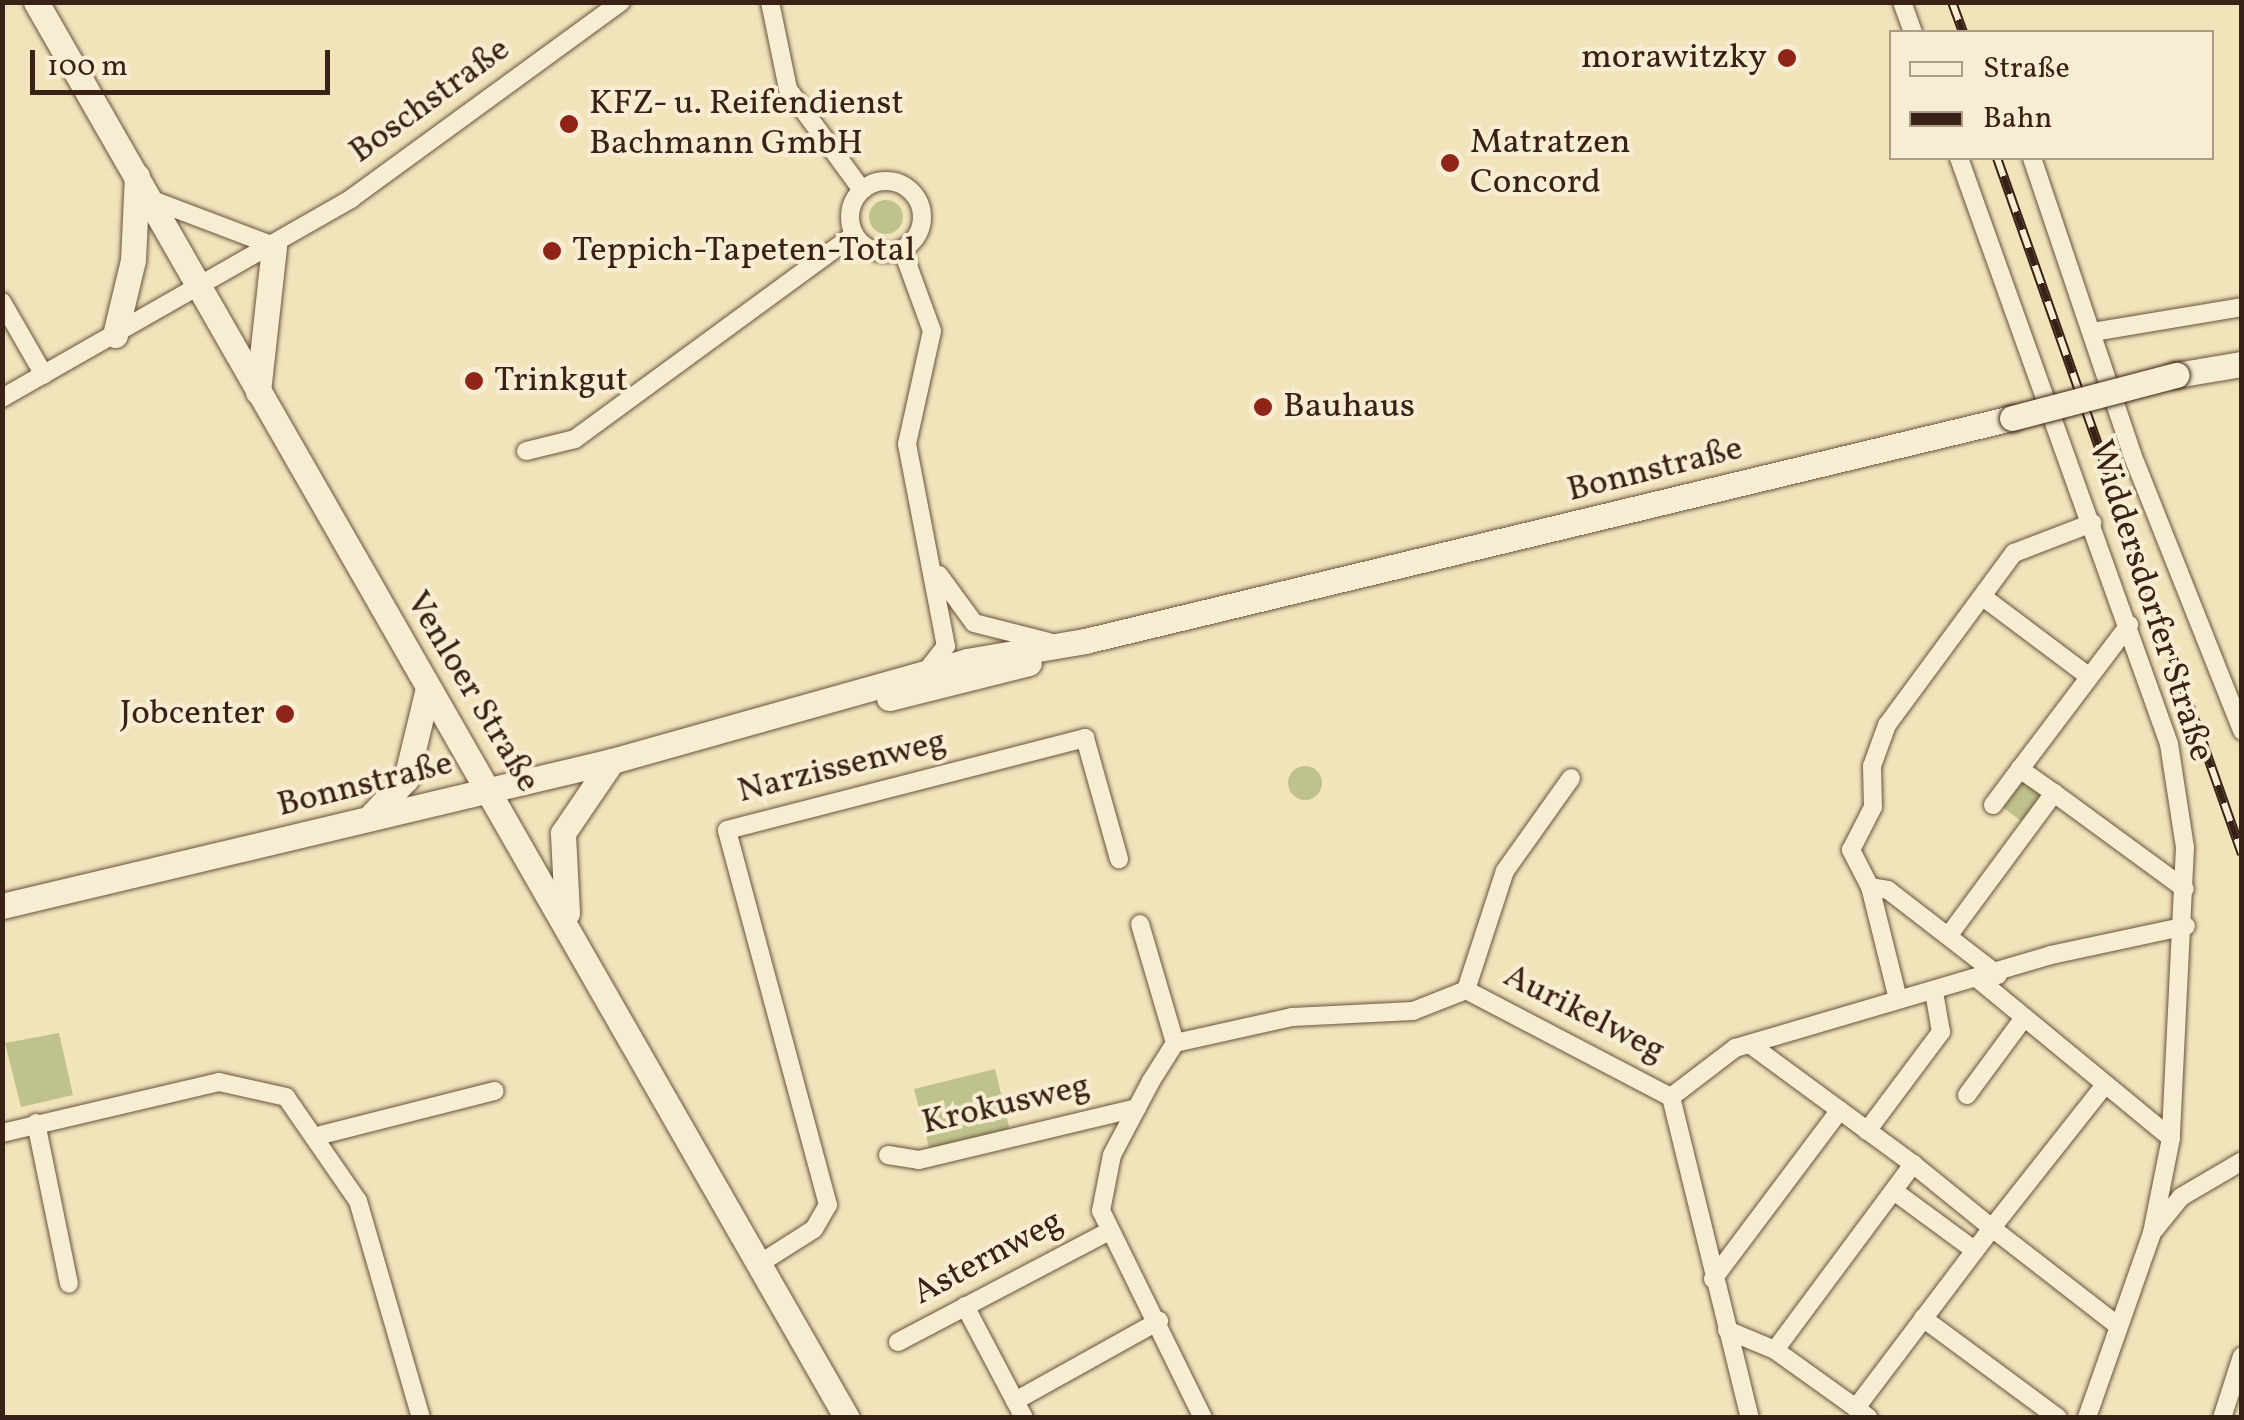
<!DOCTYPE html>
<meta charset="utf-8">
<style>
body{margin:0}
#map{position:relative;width:2244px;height:1420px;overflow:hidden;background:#f1e4bb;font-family:Vollkorn,serif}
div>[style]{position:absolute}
.green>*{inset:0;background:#bfc28c}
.round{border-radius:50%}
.roads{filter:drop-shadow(0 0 2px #68523e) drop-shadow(0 0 2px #68523e)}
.minor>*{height:18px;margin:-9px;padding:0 9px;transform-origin:9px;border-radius:9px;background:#f6edd3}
.minor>.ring{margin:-9px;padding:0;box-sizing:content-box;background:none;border:18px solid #f6edd3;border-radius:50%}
.secondary>*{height:25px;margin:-12.5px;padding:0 12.5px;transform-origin:12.5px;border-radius:12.5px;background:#f6edd3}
.rail>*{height:10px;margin-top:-5px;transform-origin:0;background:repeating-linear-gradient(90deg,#f6edd3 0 19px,#3a2115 0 38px);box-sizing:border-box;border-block:2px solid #3a2115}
.bridges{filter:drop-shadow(0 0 2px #3a2115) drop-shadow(0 0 2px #3a2115)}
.secondary-bridge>*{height:25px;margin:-12.5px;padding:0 12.5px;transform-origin:12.5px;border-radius:12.5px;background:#f6edd3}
.dots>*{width:28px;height:28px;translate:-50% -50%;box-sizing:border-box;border:5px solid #f6edd3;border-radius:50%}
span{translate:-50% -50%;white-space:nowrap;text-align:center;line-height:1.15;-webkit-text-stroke:8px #f6edd3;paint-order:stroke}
.poi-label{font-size:35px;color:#3a2115}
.right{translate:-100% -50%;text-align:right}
.left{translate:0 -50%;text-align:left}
.street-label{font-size:35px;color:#3a2115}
.frame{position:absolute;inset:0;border:5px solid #3a2115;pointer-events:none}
.legend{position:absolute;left:1889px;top:30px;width:325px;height:130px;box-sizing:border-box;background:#f6edd3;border:2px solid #ab9b87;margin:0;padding:12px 18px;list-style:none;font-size:30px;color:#3a2115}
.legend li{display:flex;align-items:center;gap:20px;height:50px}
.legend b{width:50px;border:2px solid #ab9b87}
.scale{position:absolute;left:30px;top:50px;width:300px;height:45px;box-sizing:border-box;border:5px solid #3a2115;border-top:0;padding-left:12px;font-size:30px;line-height:35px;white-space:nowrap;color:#3a2115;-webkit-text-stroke:8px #f6edd3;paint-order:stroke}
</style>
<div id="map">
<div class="green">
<i class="round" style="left:869px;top:200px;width:34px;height:34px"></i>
<i class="round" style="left:1288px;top:766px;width:34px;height:34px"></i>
<i style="clip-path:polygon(2020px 773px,2050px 794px,2027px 825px,1998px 804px)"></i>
<i style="clip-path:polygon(59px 1033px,73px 1095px,21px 1107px,5px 1043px)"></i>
<i style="clip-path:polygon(995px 1069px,1010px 1131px,930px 1151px,914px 1089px)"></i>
</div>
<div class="roads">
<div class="minor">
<i style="left:770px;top:2px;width:89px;rotate:78.3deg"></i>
<i style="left:788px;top:89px;width:125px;rotate:53.8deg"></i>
<i style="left:1902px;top:2px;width:32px;rotate:70deg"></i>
<i style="left:1959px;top:158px;width:622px;rotate:70.28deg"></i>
<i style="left:2169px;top:744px;width:104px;rotate:81.2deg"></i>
<i style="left:2185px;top:847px;width:291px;rotate:92.8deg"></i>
<i style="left:2171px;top:1138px;width:97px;rotate:101.3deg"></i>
<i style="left:2152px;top:1233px;width:196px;rotate:109.4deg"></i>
<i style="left:2032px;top:158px;width:312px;rotate:71.3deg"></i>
<i style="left:2132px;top:454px;width:298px;rotate:68.3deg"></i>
<i class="ring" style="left:850px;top:181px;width:54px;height:54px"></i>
<i style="left:150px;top:199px;width:133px;rotate:20.8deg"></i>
<i style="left:902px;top:249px;width:87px;rotate:69.9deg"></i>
<i style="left:932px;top:331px;width:116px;rotate:102.5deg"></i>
<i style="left:907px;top:444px;width:206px;rotate:79.1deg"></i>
<i style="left:946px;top:646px;width:29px;rotate:128deg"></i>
<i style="left:2px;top:302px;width:84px;rotate:60.1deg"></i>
<i style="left:2093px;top:332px;width:151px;rotate:-9.5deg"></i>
<i style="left:2px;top:398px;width:403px;rotate:-29.7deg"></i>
<i style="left:352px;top:198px;width:333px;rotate:-36.1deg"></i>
<i style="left:526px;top:451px;width:50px;rotate:-13.8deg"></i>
<i style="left:575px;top:439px;width:346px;rotate:-36.2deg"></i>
<i style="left:939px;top:575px;width:59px;rotate:53.9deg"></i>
<i style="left:974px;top:623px;width:77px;rotate:14.2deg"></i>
<i style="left:1983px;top:597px;width:130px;rotate:36.9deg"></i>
<i style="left:2054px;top:793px;width:42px;rotate:-144.8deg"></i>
<i style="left:2020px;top:769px;width:181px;rotate:-52.9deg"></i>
<i style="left:1993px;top:805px;width:45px;rotate:-53.1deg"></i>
<i style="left:1870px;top:887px;width:18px;rotate:9deg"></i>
<i style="left:1888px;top:890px;width:139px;rotate:37.7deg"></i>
<i style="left:1140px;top:924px;width:124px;rotate:73.6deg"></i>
<i style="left:1949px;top:935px;width:177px;rotate:-53.5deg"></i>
<i style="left:2054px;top:793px;width:162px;rotate:36.2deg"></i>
<i style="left:1978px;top:979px;width:250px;rotate:39.5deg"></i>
<i style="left:1466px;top:990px;width:231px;rotate:27.6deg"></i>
<i style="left:1671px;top:1097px;width:331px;rotate:76.2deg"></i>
<i style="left:1466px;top:990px;width:125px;rotate:-71.9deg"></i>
<i style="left:1505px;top:871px;width:114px;rotate:-54.6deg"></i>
<i style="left:1898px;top:999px;width:115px;rotate:-104deg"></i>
<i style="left:1870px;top:887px;width:42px;rotate:-117.2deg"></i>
<i style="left:1851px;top:850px;width:48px;rotate:-62.9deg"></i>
<i style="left:1873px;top:807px;width:41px;rotate:-91.4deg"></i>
<i style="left:1872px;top:766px;width:44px;rotate:-69.9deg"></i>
<i style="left:1887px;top:725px;width:214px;rotate:-53.6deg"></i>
<i style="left:2014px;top:553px;width:84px;rotate:-21deg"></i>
<i style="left:1751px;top:1045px;width:201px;rotate:36.3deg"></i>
<i style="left:2104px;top:1086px;width:181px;rotate:128.3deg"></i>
<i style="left:1992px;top:1228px;width:158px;rotate:37.8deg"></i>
<i style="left:1967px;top:1095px;width:89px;rotate:-53.6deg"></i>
<i style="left:1671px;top:1097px;width:81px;rotate:-37.4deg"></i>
<i style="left:1735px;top:1048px;width:329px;rotate:-16.4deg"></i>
<i style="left:2051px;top:955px;width:138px;rotate:-12.1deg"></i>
<i style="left:36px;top:1123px;width:164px;rotate:78.4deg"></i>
<i style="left:1867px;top:1131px;width:124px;rotate:-53.2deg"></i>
<i style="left:1941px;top:1032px;width:41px;rotate:-99.9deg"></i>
<i style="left:2px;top:1133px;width:223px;rotate:-13.2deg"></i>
<i style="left:219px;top:1082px;width:69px;rotate:12.6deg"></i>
<i style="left:286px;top:1097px;width:126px;rotate:55.3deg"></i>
<i style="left:358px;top:1201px;width:226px;rotate:73.8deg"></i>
<i style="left:321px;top:1135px;width:179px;rotate:-14.2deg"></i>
<i style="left:888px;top:1155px;width:31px;rotate:9deg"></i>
<i style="left:919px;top:1160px;width:224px;rotate:-13.4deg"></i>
<i style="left:1894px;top:1191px;width:99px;rotate:36.4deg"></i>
<i style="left:2155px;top:1229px;width:41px;rotate:-50.9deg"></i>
<i style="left:2181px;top:1197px;width:71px;rotate:-30.5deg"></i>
<i style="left:759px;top:1264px;width:65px;rotate:-32.5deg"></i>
<i style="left:814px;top:1229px;width:28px;rotate:-60deg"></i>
<i style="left:828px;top:1205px;width:388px;rotate:-105.1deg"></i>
<i style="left:727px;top:830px;width:370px;rotate:-14.4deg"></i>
<i style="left:1085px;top:738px;width:126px;rotate:74.3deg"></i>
<i style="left:1713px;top:1279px;width:211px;rotate:-53.1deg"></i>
<i style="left:965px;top:1306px;width:127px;rotate:62.2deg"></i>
<i style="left:1923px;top:1318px;width:168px;rotate:36.5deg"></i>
<i style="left:1727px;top:1330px;width:52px;rotate:22.6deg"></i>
<i style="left:1775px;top:1350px;width:232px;rotate:-53.4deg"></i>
<i style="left:1913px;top:1164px;width:102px;rotate:39deg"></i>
<i style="left:1992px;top:1228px;width:226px;rotate:127.1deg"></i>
<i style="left:1856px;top:1408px;width:16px;rotate:38deg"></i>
<i style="left:898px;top:1342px;width:238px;rotate:-27.7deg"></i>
<i style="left:1775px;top:1350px;width:100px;rotate:35.6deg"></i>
<i style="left:1015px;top:1401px;width:165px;rotate:-29.1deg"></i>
<i style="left:1203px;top:1418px;width:231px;rotate:-116.2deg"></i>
<i style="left:1101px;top:1211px;width:57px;rotate:-78.9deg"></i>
<i style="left:1112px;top:1155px;width:84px;rotate:-62.2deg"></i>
<i style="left:1151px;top:1081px;width:45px;rotate:-57.7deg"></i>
<i style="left:1175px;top:1043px;width:120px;rotate:-12.5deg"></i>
<i style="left:1292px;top:1017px;width:121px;rotate:-2.8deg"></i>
<i style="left:1413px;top:1011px;width:57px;rotate:-21.6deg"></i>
<i style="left:2222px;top:1418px;width:65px;rotate:-72.1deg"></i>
</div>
<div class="secondary">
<i style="left:36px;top:2px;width:1632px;rotate:60.2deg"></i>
<i style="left:115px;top:335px;width:77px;rotate:-76.5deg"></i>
<i style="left:133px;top:260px;width:84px;rotate:-87.3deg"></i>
<i style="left:2176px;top:375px;width:67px;rotate:-9.5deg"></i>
<i style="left:258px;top:392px;width:147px;rotate:-83.7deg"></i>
<i style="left:889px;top:698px;width:144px;rotate:-14deg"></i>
<i style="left:371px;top:816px;width:51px;rotate:-46.6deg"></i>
<i style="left:406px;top:779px;width:94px;rotate:-76.4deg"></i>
<i style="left:2px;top:906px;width:627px;rotate:-13.37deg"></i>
<i style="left:612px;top:761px;width:369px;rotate:-15.7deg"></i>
<i style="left:967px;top:661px;width:120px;rotate:-9.6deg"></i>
<i style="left:1085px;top:641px;width:953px;rotate:-13.53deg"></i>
<i style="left:567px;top:913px;width:80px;rotate:-92.9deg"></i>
<i style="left:563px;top:833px;width:87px;rotate:-55.8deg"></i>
</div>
</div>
<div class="rail">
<i style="left:1952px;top:2px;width:32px;rotate:70deg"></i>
<i style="left:1997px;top:158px;width:738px;rotate:70.61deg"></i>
</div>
<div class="bridges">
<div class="secondary-bridge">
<i style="left:2012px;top:418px;width:170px;rotate:-14.7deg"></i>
</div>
</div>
<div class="dots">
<i style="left:1787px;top:58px;background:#8f2418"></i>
<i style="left:569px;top:124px;background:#8f2418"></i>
<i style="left:1450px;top:163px;background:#8f2418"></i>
<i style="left:552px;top:251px;background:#8f2418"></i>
<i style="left:474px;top:381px;background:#8f2418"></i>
<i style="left:1263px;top:407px;background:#8f2418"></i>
<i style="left:285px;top:714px;background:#8f2418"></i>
</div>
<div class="poi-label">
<span class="right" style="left:1767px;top:58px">morawitzky</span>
<span class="left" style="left:589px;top:124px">KFZ- u. Reifendienst<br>Bachmann GmbH</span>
<span class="left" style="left:1470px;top:163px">Matratzen<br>Concord</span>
<span class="left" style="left:572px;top:251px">Teppich-Tapeten-Total</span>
<span class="left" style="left:494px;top:381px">Trinkgut</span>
<span class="left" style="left:1283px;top:407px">Bauhaus</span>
<span class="right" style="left:265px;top:714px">Jobcenter</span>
</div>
<div class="street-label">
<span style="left:430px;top:101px;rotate:-36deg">Boschstraße</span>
<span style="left:1655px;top:470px;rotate:-14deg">Bonnstraße</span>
<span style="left:2150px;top:601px;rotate:72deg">Widdersdorfer Straße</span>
<span style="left:472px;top:692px;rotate:59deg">Venloer Straße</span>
<span style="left:842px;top:767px;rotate:-14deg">Narzissenweg</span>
<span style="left:365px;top:785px;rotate:-14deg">Bonnstraße</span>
<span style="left:1584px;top:1014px;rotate:27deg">Aurikelweg</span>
<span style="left:1006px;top:1105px;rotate:-13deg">Krokusweg</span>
<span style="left:988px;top:1258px;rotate:-28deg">Asternweg</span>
</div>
<div class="frame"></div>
<ul class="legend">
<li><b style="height:12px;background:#f6edd3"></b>Straße</li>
<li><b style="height:12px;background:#3a2115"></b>Bahn</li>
</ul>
<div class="scale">100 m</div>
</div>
